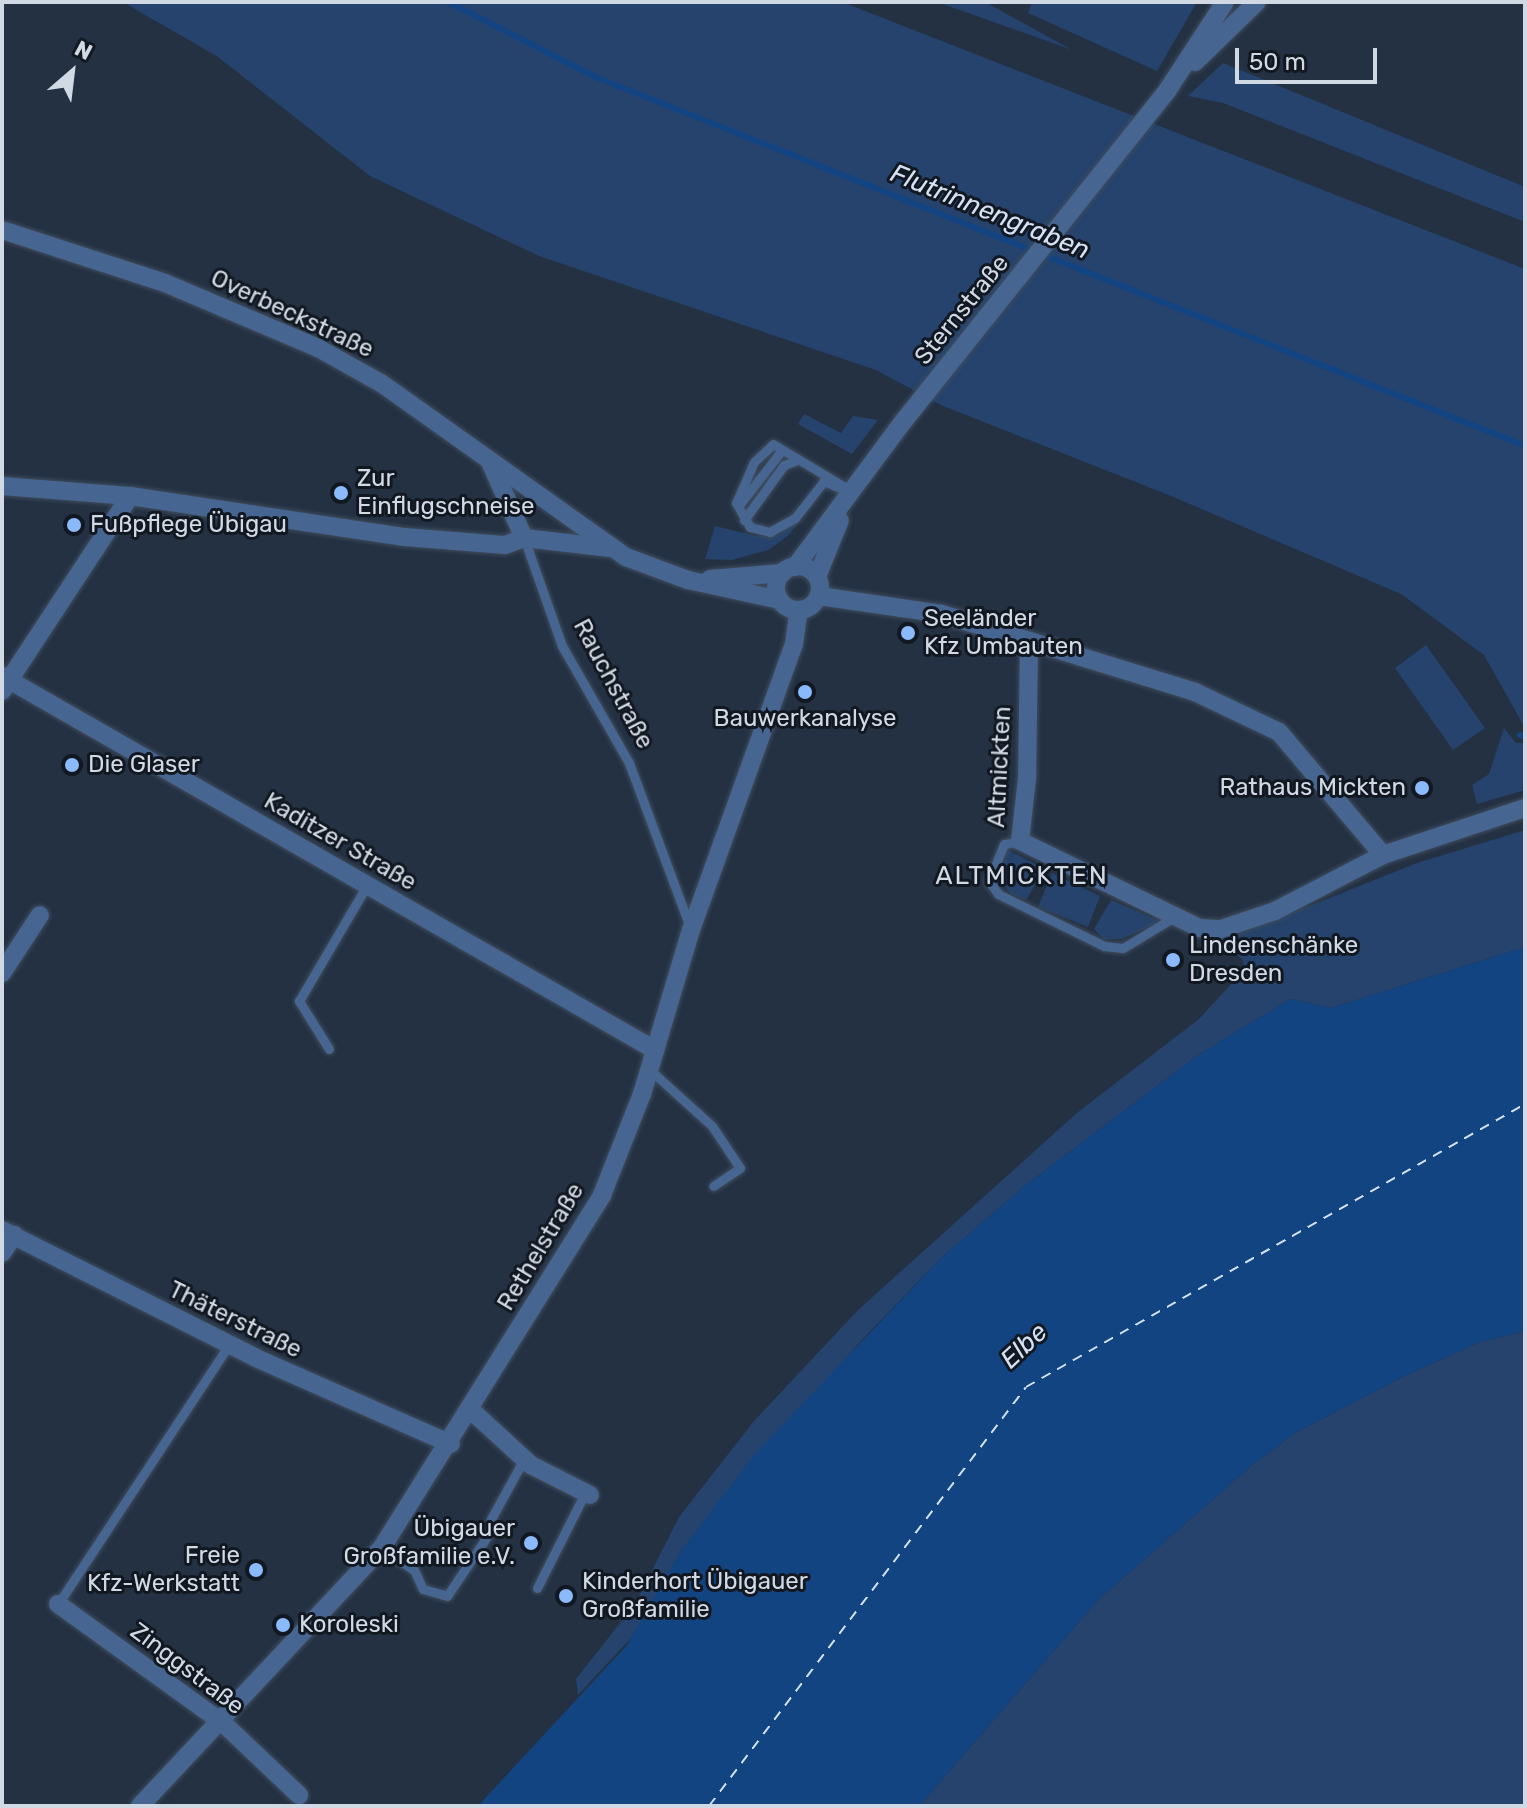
<!DOCTYPE html>
<meta charset="utf-8">
<style>
body{margin:0}
#map{position:relative;width:1527px;height:1808px;overflow:hidden;background:#233143;font-family:Rubik,sans-serif}
div>[style]{position:absolute}
.green>*{inset:0;background:#25436c}
.water>*{inset:0;background:#134482}
.stream>*{height:6px;margin:-3px;padding:0 3px;transform-origin:3px;border-radius:3px;background:#134482}
.ferry>*{height:2px;margin-top:-1px;transform-origin:0;background:repeating-linear-gradient(90deg,#d5e2f5 0 10px,transparent 0 18px)}
.roads{filter:drop-shadow(0 0 2px #3f4c5d) drop-shadow(0 0 2px #3f4c5d)}
.lane>*{height:9px;margin:-4.5px;padding:0 4.5px;transform-origin:4.5px;border-radius:4.5px;background:#466691}
.street>*{height:18px;margin:-9px;padding:0 9px;transform-origin:9px;border-radius:9px;background:#466691}
.street>.ring{margin:-9px;padding:0;box-sizing:content-box;background:none;border:18px solid #466691;border-radius:50%}
.dots>*{width:22px;height:22px;translate:-50% -50%;box-sizing:border-box;border:4px solid #121821;border-radius:50%}
span{translate:-50% -50%;white-space:nowrap;text-align:center;line-height:1.15;-webkit-text-stroke:6px #121821;paint-order:stroke}
.street-label{font-size:24px;color:#d1d9e5}
.poi-label{font-size:24px;color:#d1d9e5}
.left{translate:0 -50%;text-align:left}
.right{translate:-100% -50%;text-align:right}
.water-label{font-size:26px;color:#d5e2f5;font-style:italic}
.neighbourhood-label{font-size:26px;color:#d1d9e5;letter-spacing:2px}
.frame{position:absolute;inset:0;border:4px solid #d1d9e5;pointer-events:none}
.north{position:absolute;left:32px;top:32px;width:80px;height:80px;-webkit-text-stroke:6px #121821;paint-order:stroke;rotate:28deg;font-size:22px;font-weight:700;line-height:32px;text-align:center;color:#d1d9e5}
.north::after{content:'';display:block;margin:auto;width:28px;height:36px;background:#d1d9e5;clip-path:polygon(50% 0,100% 100%,50% 72%,0 100%)}
.scale{position:absolute;left:1235px;top:48px;width:142px;height:36px;box-sizing:border-box;border:4px solid #d1d9e5;border-top:0;padding-left:10px;font-size:24px;line-height:28px;white-space:nowrap;color:#d1d9e5;-webkit-text-stroke:6px #121821;paint-order:stroke}
</style>
<div id="map">
<div class="green">
<i style="clip-path:polygon(123px 2px,842px 2px,1525px 269px,1525px 728px,1484px 655px,1401px 594px,1171px 496px,943px 406px,876px 370px,539px 256px,370px 176px,218px 57px)"></i>
<i style="clip-path:polygon(937px 2px,985px 2px,1072px 50px)"></i>
<i style="clip-path:polygon(1032px 2px,1197px 2px,1157px 71px,1028px 13px)"></i>
<i style="clip-path:polygon(1223px 63px,1525px 187px,1525px 222px,1223px 103px,1188px 96px)"></i>
<i style="clip-path:polygon(804px 414px,841px 433px,853px 416px,878px 420px,852px 454px,798px 424px)"></i>
<i style="clip-path:polygon(824px 489px,788px 536px,768px 550px,732px 560px,705px 559px,715px 526px,756px 536px,779px 535px)"></i>
<i style="clip-path:polygon(1426px 645px,1485px 728px,1453px 750px,1395px 668px)"></i>
<i style="clip-path:polygon(1504px 728px,1516px 743px,1525px 743px,1525px 790px,1477px 804px,1472px 785px,1489px 774px)"></i>
<i style="clip-path:polygon(1525px 830px,1525px 947px,1331px 1008px,1290px 999px,1198px 1055px,1028px 1183px,941px 1258px,860px 1342px,681px 1551px,642px 1626px,578px 1695px,576px 1679px,635px 1604px,679px 1517px,754px 1421px,858px 1310px,1078px 1112px,1199px 1019px,1245px 969px,1242px 959px,1212px 935px,1249px 930px,1417px 863px)"></i>
<i style="clip-path:polygon(1008px 850px,1045px 869px,1026px 900px,1011px 894px,997px 878px)"></i>
<i style="clip-path:polygon(1052px 873px,1100px 896px,1088px 927px,1038px 907px)"></i>
<i style="clip-path:polygon(1111px 900px,1157px 920px,1155px 924px,1122px 939px,1103px 939px,1094px 929px)"></i>
<i style="clip-path:polygon(1525px 1331px,1525px 1806px,919px 1806px,1098px 1600px,1251px 1466px,1295px 1433px,1402px 1377px,1480px 1342px)"></i>
</div>
<div class="water">
<i style="clip-path:polygon(1525px 947px,1525px 1331px,1480px 1342px,1402px 1377px,1295px 1433px,1251px 1466px,1098px 1600px,919px 1806px,478px 1806px,627px 1645px,681px 1551px,754px 1455px,941px 1258px,1028px 1183px,1198px 1055px,1290px 999px,1331px 1008px)"></i>
</div>
<div class="stream">
<i style="left:448px;top:2px;width:168px;rotate:26.9deg"></i>
<i style="left:598px;top:78px;width:997px;rotate:21.65deg"></i>
<i style="left:1520px;top:735px;width:5px;rotate:22deg"></i>
</div>
<div class="ferry">
<i style="left:709px;top:1806px;width:525px;rotate:-52.89deg"></i>
<i style="left:1026px;top:1387px;width:574px;rotate:-29.56deg"></i>
</div>
<div class="roads">
<div class="lane">
<i style="left:851px;top:493px;width:30px;rotate:-156deg"></i>
<i style="left:824px;top:481px;width:47px;rotate:128.1deg"></i>
<i style="left:795px;top:518px;width:29px;rotate:151deg"></i>
<i style="left:770px;top:532px;width:21px;rotate:-166deg"></i>
<i style="left:750px;top:527px;width:28px;rotate:-120deg"></i>
<i style="left:736px;top:503px;width:45px;rotate:-66.3deg"></i>
<i style="left:754px;top:462px;width:26px;rotate:-43deg"></i>
<i style="left:773px;top:444px;width:93px;rotate:31deg"></i>
<i style="left:740px;top:504px;width:68px;rotate:-52.1deg"></i>
<i style="left:744px;top:520px;width:68px;rotate:-54deg"></i>
<i style="left:784px;top:465px;width:15px;rotate:-20deg"></i>
<i style="left:524px;top:538px;width:114px;rotate:70.6deg"></i>
<i style="left:562px;top:646px;width:135px;rotate:60.2deg"></i>
<i style="left:629px;top:763px;width:175px;rotate:69.6deg"></i>
<i style="left:1020px;top:841px;width:16px;rotate:169deg"></i>
<i style="left:1004px;top:844px;width:40px;rotate:112deg"></i>
<i style="left:989px;top:881px;width:16px;rotate:55deg"></i>
<i style="left:998px;top:894px;width:118px;rotate:26.1deg"></i>
<i style="left:1104px;top:946px;width:19px;rotate:6deg"></i>
<i style="left:1123px;top:948px;width:60px;rotate:-31.3deg"></i>
<i style="left:329px;top:1049px;width:57px;rotate:-122deg"></i>
<i style="left:299px;top:1001px;width:134px;rotate:-59.6deg"></i>
<i style="left:649px;top:1069px;width:85px;rotate:42.1deg"></i>
<i style="left:712px;top:1126px;width:50px;rotate:56.3deg"></i>
<i style="left:740px;top:1168px;width:32px;rotate:146deg"></i>
<i style="left:381px;top:1548px;width:40px;rotate:34deg"></i>
<i style="left:414px;top:1570px;width:21px;rotate:65deg"></i>
<i style="left:423px;top:1589px;width:25px;rotate:16deg"></i>
<i style="left:447px;top:1596px;width:73px;rotate:-56.1deg"></i>
<i style="left:488px;top:1535px;width:16px;rotate:-79deg"></i>
<i style="left:491px;top:1519px;width:68px;rotate:-61.2deg"></i>
<i style="left:537px;top:1588px;width:106px;rotate:-63.2deg"></i>
<i style="left:58px;top:1604px;width:310px;rotate:-56.6deg"></i>
</div>
<div class="street">
<i style="left:1195px;top:62px;width:86px;rotate:-44.1deg"></i>
<i style="left:2px;top:230px;width:171px;rotate:18deg"></i>
<i style="left:165px;top:283px;width:166px;rotate:23deg"></i>
<i style="left:318px;top:348px;width:72px;rotate:29.1deg"></i>
<i style="left:381px;top:383px;width:301px;rotate:35.4deg"></i>
<i style="left:626px;top:557px;width:66px;rotate:20.4deg"></i>
<i style="left:688px;top:580px;width:94px;rotate:12.3deg"></i>
<i style="left:491px;top:464px;width:81px;rotate:66deg"></i>
<i style="left:2px;top:486px;width:128px;rotate:4.5deg"></i>
<i style="left:130px;top:496px;width:278px;rotate:8.5deg"></i>
<i style="left:405px;top:537px;width:100px;rotate:4.6deg"></i>
<i style="left:505px;top:545px;width:20px;rotate:-20deg"></i>
<i style="left:524px;top:538px;width:87px;rotate:6.6deg"></i>
<i class="ring" style="left:776px;top:566px;width:26px;height:26px"></i>
<i style="left:795px;top:567px;width:179px;rotate:-53.4deg"></i>
<i style="left:902px;top:423px;width:425px;rotate:-51.4deg"></i>
<i style="left:1167px;top:91px;width:106px;rotate:-56.9deg"></i>
<i style="left:817px;top:577px;width:61px;rotate:-68deg"></i>
<i style="left:710px;top:579px;width:73px;rotate:-4.7deg"></i>
<i style="left:819px;top:596px;width:124px;rotate:8.3deg"></i>
<i style="left:942px;top:614px;width:265px;rotate:17.1deg"></i>
<i style="left:1195px;top:692px;width:93px;rotate:25.5deg"></i>
<i style="left:1279px;top:732px;width:161px;rotate:49.8deg"></i>
<i style="left:1029px;top:641px;width:137px;rotate:90.8deg"></i>
<i style="left:1027px;top:778px;width:63px;rotate:96.3deg"></i>
<i style="left:1020px;top:841px;width:199px;rotate:25.9deg"></i>
<i style="left:1199px;top:928px;width:22px;rotate:3deg"></i>
<i style="left:1221px;top:929px;width:57px;rotate:-18.4deg"></i>
<i style="left:1275px;top:911px;width:122px;rotate:-27.4deg"></i>
<i style="left:1383px;top:855px;width:150px;rotate:-18.3deg"></i>
<i style="left:2px;top:676px;width:753px;rotate:29.8deg"></i>
<i style="left:2px;top:691px;width:233px;rotate:-56.7deg"></i>
<i style="left:2px;top:973px;width:69px;rotate:-56.8deg"></i>
<i style="left:2px;top:1230px;width:284px;rotate:26.7deg"></i>
<i style="left:256px;top:1358px;width:213px;rotate:23.8deg"></i>
<i style="left:2px;top:1253px;width:22px;rotate:-56deg"></i>
<i style="left:472px;top:1411px;width:80px;rotate:42.5deg"></i>
<i style="left:531px;top:1465px;width:66px;rotate:27deg"></i>
<i style="left:58px;top:1604px;width:203px;rotate:35.8deg"></i>
<i style="left:223px;top:1723px;width:105px;rotate:43.5deg"></i>
<i style="left:140px;top:1806px;width:356px;rotate:-46.9deg"></i>
<i style="left:383px;top:1546px;width:414px;rotate:-58deg"></i>
<i style="left:602px;top:1195px;width:109px;rotate:-68.4deg"></i>
<i style="left:642px;top:1094px;width:171px;rotate:-73.4deg"></i>
<i style="left:691px;top:930px;width:304px;rotate:-70.2deg"></i>
<i style="left:794px;top:644px;width:34px;rotate:-82deg"></i>
</div>
</div>
<div class="dots">
<i style="left:341px;top:493px;background:#8abafc"></i>
<i style="left:74px;top:525px;background:#8abafc"></i>
<i style="left:908px;top:633px;background:#8abafc"></i>
<i style="left:805px;top:692px;background:#8abafc"></i>
<i style="left:72px;top:765px;background:#8abafc"></i>
<i style="left:1422px;top:788px;background:#8abafc"></i>
<i style="left:1173px;top:960px;background:#8abafc"></i>
<i style="left:531px;top:1543px;background:#8abafc"></i>
<i style="left:256px;top:1570px;background:#8abafc"></i>
<i style="left:566px;top:1596px;background:#8abafc"></i>
<i style="left:283px;top:1625px;background:#8abafc"></i>
</div>
<div class="street-label">
<span style="left:962px;top:310px;rotate:-51deg">Sternstraße</span>
<span style="left:292px;top:314px;rotate:25deg">Overbeckstraße</span>
<span style="left:613px;top:684px;rotate:62deg">Rauchstraße</span>
<span style="left:1000px;top:767px;rotate:-87deg">Altmickten</span>
<span style="left:340px;top:842px;rotate:30deg">Kaditzer Straße</span>
<span style="left:541px;top:1247px;rotate:-59deg">Rethelstraße</span>
<span style="left:235px;top:1320px;rotate:26deg">Thäterstraße</span>
<span style="left:187px;top:1669px;rotate:37deg">Zinggstraße</span>
</div>
<div class="poi-label">
<span class="left" style="left:357px;top:493px">Zur<br>Einflugschneise</span>
<span class="left" style="left:90px;top:525px">Fußpflege Übigau</span>
<span class="left" style="left:924px;top:633px">Seeländer<br>Kfz Umbauten</span>
<span style="left:805px;top:719px">Bauwerkanalyse</span>
<span class="left" style="left:88px;top:765px">Die Glaser</span>
<span class="right" style="left:1406px;top:788px">Rathaus Mickten</span>
<span class="left" style="left:1189px;top:960px">Lindenschänke<br>Dresden</span>
<span class="right" style="left:515px;top:1543px">Übigauer<br>Großfamilie e.V.</span>
<span class="right" style="left:240px;top:1570px">Freie<br>Kfz-Werkstatt</span>
<span class="left" style="left:582px;top:1596px">Kinderhort Übigauer<br>Großfamilie</span>
<span class="left" style="left:299px;top:1625px">Koroleski</span>
</div>
<div class="water-label">
<span style="left:990px;top:212px;rotate:22deg">Flutrinnengraben</span>
<span style="left:1024px;top:1346px;rotate:-43deg">Elbe</span>
</div>
<div class="neighbourhood-label">
<span style="left:1022px;top:876px">ALTMICKTEN</span>
</div>
<div class="frame"></div>
<div class="north">N</div>
<div class="scale">50 m</div>
</div>
